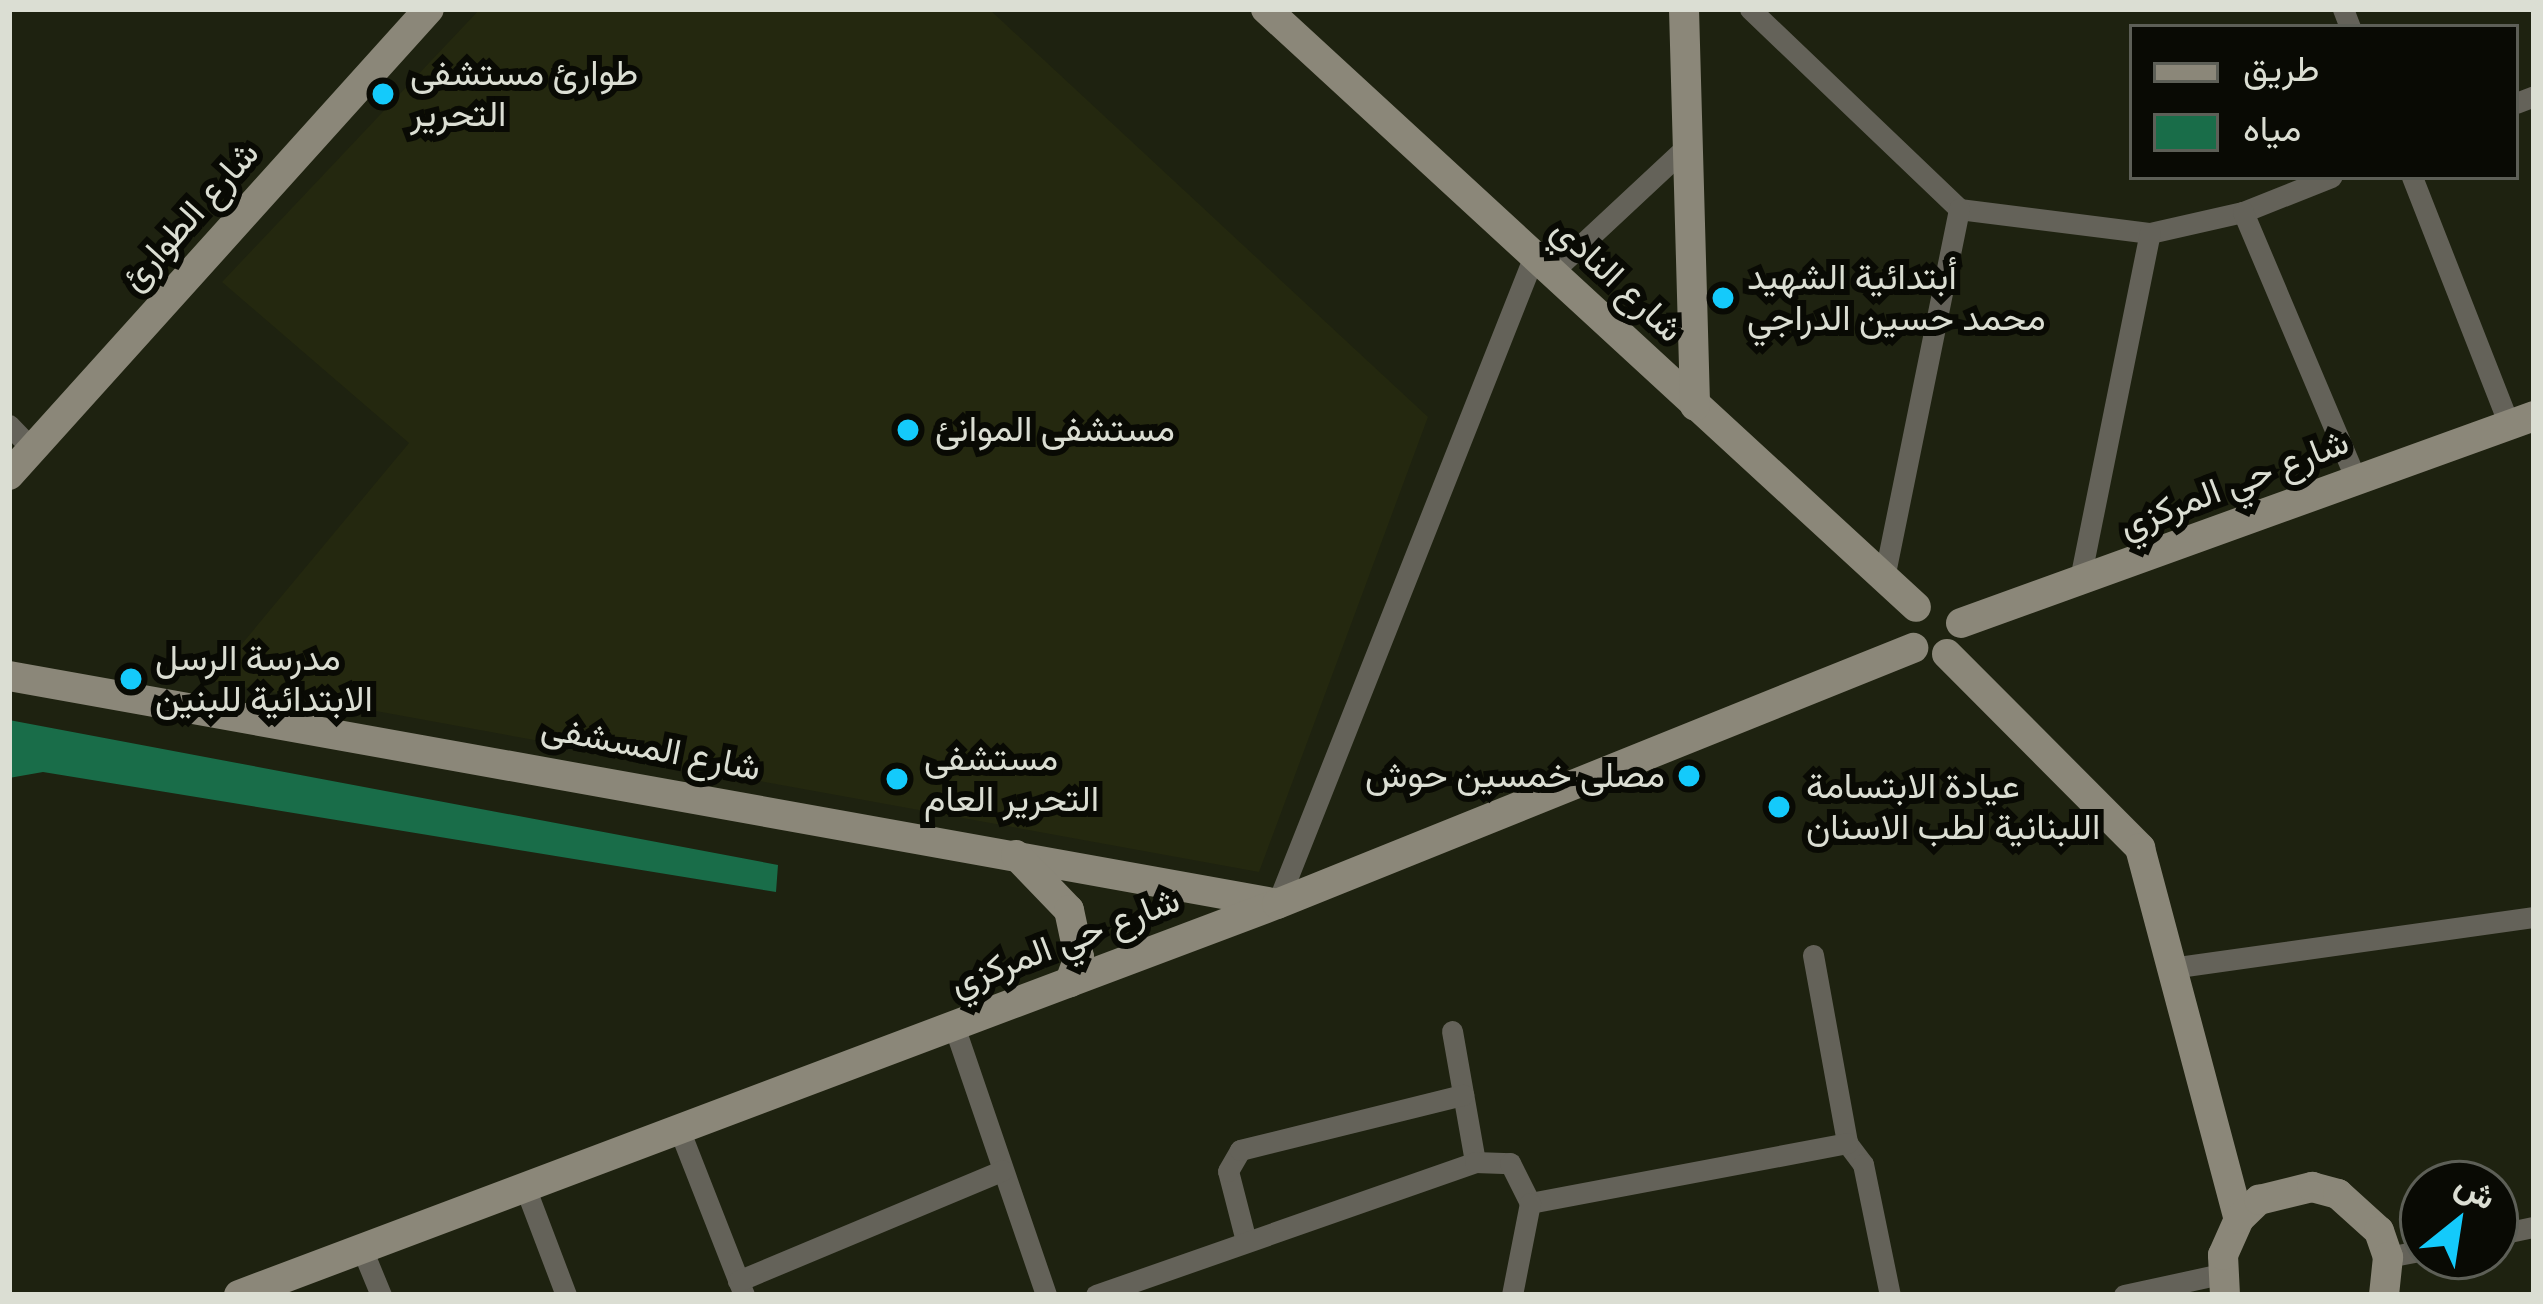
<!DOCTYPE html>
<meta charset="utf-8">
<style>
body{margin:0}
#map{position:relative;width:2543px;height:1304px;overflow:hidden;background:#1e2210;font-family:"Fira Sans Condensed",Vazirmatn,sans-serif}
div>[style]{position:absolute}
.built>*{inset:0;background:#24280f}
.water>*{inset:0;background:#196d49}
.street>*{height:21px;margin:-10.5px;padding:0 10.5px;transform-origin:10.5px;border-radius:10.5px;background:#646259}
.secondary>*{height:30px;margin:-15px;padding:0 15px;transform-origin:15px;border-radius:15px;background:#8b8779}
.dots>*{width:33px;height:33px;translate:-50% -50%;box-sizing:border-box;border:6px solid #090a04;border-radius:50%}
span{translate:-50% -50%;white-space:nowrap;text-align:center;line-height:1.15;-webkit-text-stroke:12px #090a04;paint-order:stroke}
.poi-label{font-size:36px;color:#dbded3}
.left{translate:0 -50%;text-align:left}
.right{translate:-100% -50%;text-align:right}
.street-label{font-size:36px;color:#dbded3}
.frame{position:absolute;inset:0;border:12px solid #dbded3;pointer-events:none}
.legend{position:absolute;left:2129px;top:24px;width:390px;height:156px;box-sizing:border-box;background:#090a04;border:3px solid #5d5f57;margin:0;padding:15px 21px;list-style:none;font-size:36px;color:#dbded3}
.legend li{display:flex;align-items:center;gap:24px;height:60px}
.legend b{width:60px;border:3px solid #5d5f57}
.north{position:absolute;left:2399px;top:1160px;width:120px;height:120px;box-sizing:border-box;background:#090a04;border:3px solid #5d5f57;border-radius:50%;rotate:30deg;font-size:33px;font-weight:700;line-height:48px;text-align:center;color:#dbded3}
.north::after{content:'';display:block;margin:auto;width:42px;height:54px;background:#14cafb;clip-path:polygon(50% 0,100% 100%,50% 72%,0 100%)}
</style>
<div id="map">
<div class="built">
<i style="clip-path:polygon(480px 9px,989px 9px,1428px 417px,1259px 872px,211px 681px,409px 443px,222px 282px)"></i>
</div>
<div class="water">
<i style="clip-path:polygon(9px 720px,778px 865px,776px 892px,43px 772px,9px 778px)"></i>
</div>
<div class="street">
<i style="left:1750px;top:9px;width:289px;rotate:43.7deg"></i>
<i style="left:1959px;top:209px;width:193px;rotate:7.2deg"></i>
<i style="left:2150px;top:233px;width:95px;rotate:-12.7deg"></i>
<i style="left:2243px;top:212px;width:95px;rotate:-21.7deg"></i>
<i style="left:2343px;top:9px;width:19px;rotate:69deg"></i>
<i style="left:2516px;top:103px;width:19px;rotate:-21deg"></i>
<i style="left:2412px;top:177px;width:266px;rotate:68.6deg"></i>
<i style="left:2243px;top:212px;width:291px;rotate:67.1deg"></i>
<i style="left:1551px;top:273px;width:182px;rotate:-43deg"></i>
<i style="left:9px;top:425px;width:35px;rotate:46deg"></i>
<i style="left:1884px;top:578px;width:377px;rotate:-78.5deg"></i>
<i style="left:2079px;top:584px;width:358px;rotate:-78.6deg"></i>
<i style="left:1277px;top:904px;width:697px;rotate:-68.37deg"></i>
<i style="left:1813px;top:955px;width:191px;rotate:79.7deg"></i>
<i style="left:1847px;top:1143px;width:26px;rotate:53deg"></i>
<i style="left:1863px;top:1164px;width:134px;rotate:78.4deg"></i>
<i style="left:2171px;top:968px;width:367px;rotate:-8deg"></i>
<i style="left:954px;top:1026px;width:284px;rotate:71.1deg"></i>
<i style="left:1452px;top:1031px;width:133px;rotate:80deg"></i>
<i style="left:679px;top:1129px;width:178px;rotate:68.6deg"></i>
<i style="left:525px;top:1187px;width:116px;rotate:69.2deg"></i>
<i style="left:1530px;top:1203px;width:323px;rotate:-10.7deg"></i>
<i style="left:2495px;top:1235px;width:40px;rotate:-12deg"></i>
<i style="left:1246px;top:1241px;width:72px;rotate:-104.4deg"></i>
<i style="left:1228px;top:1171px;width:24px;rotate:-60deg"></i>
<i style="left:1240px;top:1150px;width:230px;rotate:-13.9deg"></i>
<i style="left:362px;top:1249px;width:50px;rotate:67.6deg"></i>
<i style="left:2388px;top:1257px;width:36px;rotate:-11deg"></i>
<i style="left:738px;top:1281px;width:287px;rotate:-22.7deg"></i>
<i style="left:1096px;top:1295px;width:402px;rotate:-19.3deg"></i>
<i style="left:1475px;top:1162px;width:35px;rotate:2deg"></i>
<i style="left:1510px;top:1163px;width:45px;rotate:63.4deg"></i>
<i style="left:1530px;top:1203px;width:94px;rotate:101.1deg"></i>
<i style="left:2124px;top:1295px;width:99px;rotate:-12.2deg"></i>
</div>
<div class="secondary">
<i style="left:1266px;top:9px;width:883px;rotate:42.61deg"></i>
<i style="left:1684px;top:9px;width:397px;rotate:88.4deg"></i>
<i style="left:9px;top:475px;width:627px;rotate:-47.97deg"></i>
<i style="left:1961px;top:623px;width:609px;rotate:-19.86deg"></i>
<i style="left:1947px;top:654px;width:274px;rotate:45.1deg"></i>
<i style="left:2140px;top:848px;width:384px;rotate:75.1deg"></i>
<i style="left:9px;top:676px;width:1284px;rotate:10.18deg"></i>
<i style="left:1016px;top:855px;width:76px;rotate:46.1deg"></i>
<i style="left:1069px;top:910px;width:48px;rotate:78deg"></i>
<i style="left:1079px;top:957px;width:27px;rotate:110deg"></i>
<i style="left:239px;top:1295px;width:1109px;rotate:-20.64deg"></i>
<i style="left:1277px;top:904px;width:686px;rotate:-21.93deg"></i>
<i style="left:2225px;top:1295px;width:40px;rotate:-92.9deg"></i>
<i style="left:2223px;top:1255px;width:39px;rotate:-66deg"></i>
<i style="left:2239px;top:1219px;width:28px;rotate:-44deg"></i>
<i style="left:2259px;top:1200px;width:55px;rotate:-13.8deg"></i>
<i style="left:2312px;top:1187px;width:27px;rotate:15deg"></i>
<i style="left:2338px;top:1194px;width:55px;rotate:42.1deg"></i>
<i style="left:2379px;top:1231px;width:28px;rotate:71deg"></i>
<i style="left:2388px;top:1257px;width:38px;rotate:96deg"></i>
</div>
<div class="dots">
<i style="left:383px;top:94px;background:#14cafb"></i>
<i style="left:1723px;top:298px;background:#14cafb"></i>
<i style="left:908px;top:430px;background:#14cafb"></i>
<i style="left:131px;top:679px;background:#14cafb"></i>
<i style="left:1689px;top:776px;background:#14cafb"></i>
<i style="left:897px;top:779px;background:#14cafb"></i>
<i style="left:1779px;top:807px;background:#14cafb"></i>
</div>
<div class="poi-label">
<span class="left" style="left:410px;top:94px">طوارئ مستشفى<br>التحرير</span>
<span class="left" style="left:1747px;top:298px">أبتدائية الشهيد<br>محمد حسين الدراجي</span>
<span class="left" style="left:935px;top:430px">مستشفى الموانئ</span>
<span class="left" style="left:155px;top:679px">مدرسة الرسل<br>الابتدائية للبنين</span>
<span class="left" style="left:924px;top:779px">مستشفى<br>التحرير العام</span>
<span class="right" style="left:1665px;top:776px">مصلى خمسين حوش</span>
<span class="left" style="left:1806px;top:807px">عيادة الابتسامة<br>اللبنانية لطب الاسنان</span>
</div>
<div class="street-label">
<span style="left:190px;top:216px;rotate:-48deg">شارع الطوارئ</span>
<span style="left:1617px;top:280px;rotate:43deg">شارع النادي</span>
<span style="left:2234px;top:484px;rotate:-21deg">شارع حي المركزي</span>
<span style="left:651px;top:748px;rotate:11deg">شارع المسشفى</span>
<span style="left:1065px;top:942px;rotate:-21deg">شارع حي المركزي</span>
</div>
<div class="frame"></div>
<ul class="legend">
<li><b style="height:15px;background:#8b8779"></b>طريق</li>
<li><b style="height:33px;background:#196d49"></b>مياه</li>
</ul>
<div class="north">ش</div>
</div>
